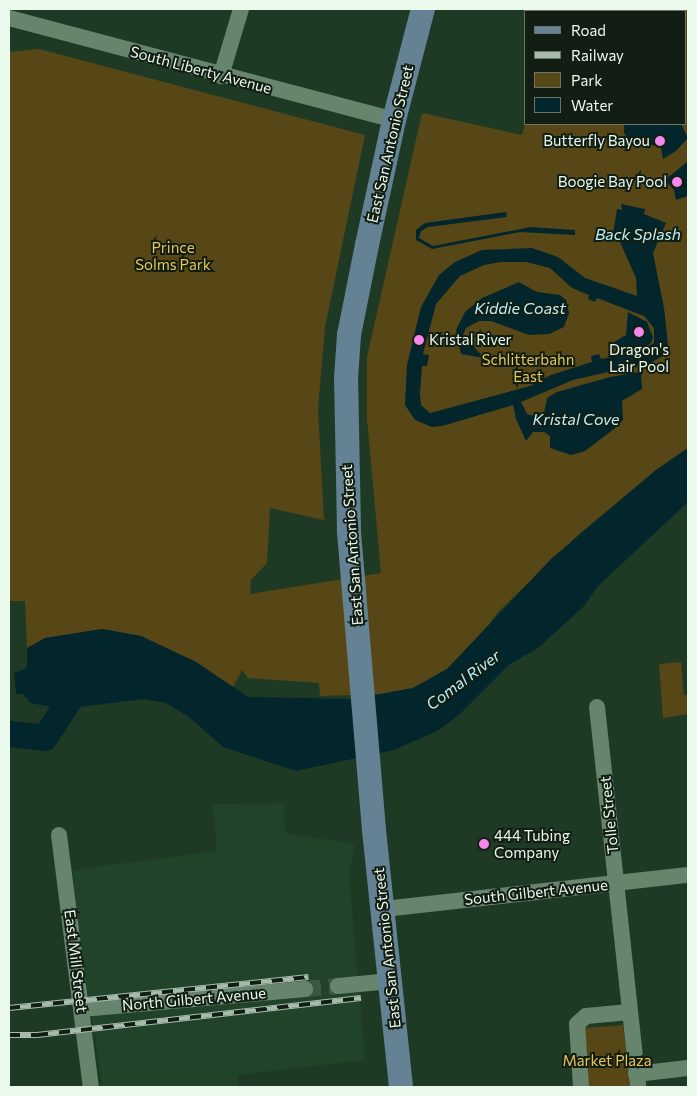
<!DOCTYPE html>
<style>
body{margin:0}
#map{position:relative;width:697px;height:1096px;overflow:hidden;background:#1e3a25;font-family:Commissioner,sans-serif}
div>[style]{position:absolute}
.built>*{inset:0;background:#214329}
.green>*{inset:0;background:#574717}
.water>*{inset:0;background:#02262c}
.river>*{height:26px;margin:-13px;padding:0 13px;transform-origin:13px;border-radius:13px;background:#02262c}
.street-tunnel>*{height:16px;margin-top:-8px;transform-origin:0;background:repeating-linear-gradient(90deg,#3d5743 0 16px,transparent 0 24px)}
.street>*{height:16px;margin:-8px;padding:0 8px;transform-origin:8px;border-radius:8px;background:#66856c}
.secondary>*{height:24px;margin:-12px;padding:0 12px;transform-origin:12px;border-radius:12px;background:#648294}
.rail>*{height:5.5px;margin-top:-2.75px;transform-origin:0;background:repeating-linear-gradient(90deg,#121e14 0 11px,#a7bbab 0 22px);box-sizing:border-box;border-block:1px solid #a7bbab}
.dots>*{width:14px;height:14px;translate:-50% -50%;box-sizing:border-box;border:2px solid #121e14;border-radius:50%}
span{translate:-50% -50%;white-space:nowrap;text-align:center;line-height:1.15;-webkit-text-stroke:4px #121e14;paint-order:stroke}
.street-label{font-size:15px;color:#eafaec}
.poi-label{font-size:15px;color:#eafaec}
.right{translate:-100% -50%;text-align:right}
.left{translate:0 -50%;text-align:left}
.park-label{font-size:15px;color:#eac558}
.water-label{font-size:16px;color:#bceff8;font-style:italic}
.frame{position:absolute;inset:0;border:10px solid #eafaec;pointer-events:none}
.legend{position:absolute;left:524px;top:10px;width:162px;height:115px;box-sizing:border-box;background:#121e14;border:1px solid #68766a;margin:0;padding:6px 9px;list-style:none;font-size:15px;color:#eafaec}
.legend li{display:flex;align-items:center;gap:10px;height:25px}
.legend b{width:25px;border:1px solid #68766a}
</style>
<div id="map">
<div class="built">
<i style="clip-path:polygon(284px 803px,285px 833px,354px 844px,349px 877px,365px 1060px,238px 1075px,239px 1087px,103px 1087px,75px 913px,73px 870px,217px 851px,213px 804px)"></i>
</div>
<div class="green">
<i style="clip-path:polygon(554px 9px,688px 9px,688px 448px,656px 470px,579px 534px,498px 612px,478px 640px,447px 669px,413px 688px,383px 694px,320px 696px,319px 683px,248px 678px,242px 670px,233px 687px,196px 662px,141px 636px,102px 629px,45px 638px,27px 648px,25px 601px,9px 601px,9px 52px,39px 49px,365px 135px,325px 327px,318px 409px,324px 520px,270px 508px,267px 563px,251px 580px,250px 594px,381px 573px,367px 419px,367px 357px,422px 113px,522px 135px,526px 121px,686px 124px,686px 11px,554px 11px)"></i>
<i style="clip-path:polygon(681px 662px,684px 695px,688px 695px,688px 714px,663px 718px,659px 664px)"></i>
<i style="clip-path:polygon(623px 1025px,631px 1087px,587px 1087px,584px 1028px)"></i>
</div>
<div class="water">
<i style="clip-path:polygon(624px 124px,681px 124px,688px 138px,676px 151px,663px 159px,661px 147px,629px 140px,624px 133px)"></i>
<i style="clip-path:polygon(688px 161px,688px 196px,676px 200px,674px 190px,665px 180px)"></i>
<i style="clip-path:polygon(evenodd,621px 204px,645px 209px,644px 214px,666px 223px,653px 253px,664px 308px,668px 345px,664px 355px,652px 362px,573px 380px,521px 402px,527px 414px,538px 417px,544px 413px,547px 398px,557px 392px,610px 377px,641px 372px,642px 389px,622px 401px,623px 420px,614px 429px,585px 451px,571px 455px,550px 448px,550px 436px,544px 432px,533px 432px,526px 441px,516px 419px,513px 405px,442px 426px,432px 427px,415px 420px,405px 405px,407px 365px,421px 307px,439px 275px,455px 262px,482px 250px,532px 248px,558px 257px,585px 278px,637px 296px,636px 278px,620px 242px,612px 240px,617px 209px,622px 210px,621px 204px,501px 262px,526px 262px,550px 268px,572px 288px,589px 295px,588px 299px,595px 302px,597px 298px,644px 316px,654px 328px,654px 343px,641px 351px,601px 359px,599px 354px,591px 356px,592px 362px,551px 375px,530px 386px,430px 413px,421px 405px,420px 394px,422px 366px,427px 366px,429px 355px,423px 354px,436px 304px,460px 276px,484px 265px,501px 262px)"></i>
<i style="clip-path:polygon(506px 212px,507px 217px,428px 227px,421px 231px,419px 238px,433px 246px,531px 227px,575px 230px,575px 235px,520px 232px,432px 249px,416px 240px,416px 230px,425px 223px)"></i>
<i style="clip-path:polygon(519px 282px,537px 292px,560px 295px,566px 300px,569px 313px,564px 327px,549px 334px,529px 335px,491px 321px,479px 321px,466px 328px,463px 335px,484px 358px,461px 354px,456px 330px,465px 312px,482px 298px)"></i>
<i style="clip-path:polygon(628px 312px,647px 322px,653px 338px,650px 344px,637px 349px,619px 354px,614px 342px,626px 335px)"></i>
<i style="clip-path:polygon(688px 448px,688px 502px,598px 586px,584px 606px,560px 628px,538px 648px,510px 664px,459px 715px,437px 731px,394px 750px,296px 771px,223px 747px,189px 717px,166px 703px,144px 699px,63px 709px,30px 703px,23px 694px,16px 694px,14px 673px,27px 668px,27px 648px,45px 638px,102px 629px,141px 636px,196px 662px,248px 697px,352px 699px,413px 688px,447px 669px,551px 559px,656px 470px)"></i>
</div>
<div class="river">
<i style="left:9px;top:734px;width:36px;rotate:6deg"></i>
<i style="left:45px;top:738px;width:74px;rotate:-57.2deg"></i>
</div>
<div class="street-tunnel">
<i style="left:305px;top:989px;width:33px;rotate:-5deg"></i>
</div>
<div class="street">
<i style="left:565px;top:11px;width:2px;rotate:-63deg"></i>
<i style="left:9px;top:18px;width:398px;rotate:14.8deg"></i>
<i style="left:221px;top:76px;width:70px;rotate:-73.4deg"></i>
<i style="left:597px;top:707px;width:382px;rotate:83.8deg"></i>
<i style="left:59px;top:835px;width:254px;rotate:82.8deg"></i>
<i style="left:384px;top:909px;width:306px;rotate:-6.4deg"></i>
<i style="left:338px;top:986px;width:53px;rotate:-5.4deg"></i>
<i style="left:82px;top:1009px;width:224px;rotate:-5.1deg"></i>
<i style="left:636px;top:1074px;width:52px;rotate:-6.6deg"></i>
<i style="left:581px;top:1087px;width:63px;rotate:-93.6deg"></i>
<i style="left:577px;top:1024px;width:12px;rotate:-42deg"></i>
<i style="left:586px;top:1016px;width:44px;rotate:-5.2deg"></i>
</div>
<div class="secondary">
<i style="left:401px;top:1087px;width:258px;rotate:-96deg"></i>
<i style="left:374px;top:830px;width:301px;rotate:-94.8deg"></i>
<i style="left:349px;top:530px;width:152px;rotate:-91.1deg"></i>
<i style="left:346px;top:378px;width:43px;rotate:-86deg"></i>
<i style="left:349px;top:335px;width:92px;rotate:-78.7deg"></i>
<i style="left:367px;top:245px;width:128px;rotate:-77.8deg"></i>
<i style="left:394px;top:120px;width:115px;rotate:-75.4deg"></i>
</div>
<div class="rail">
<i style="left:9px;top:1008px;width:301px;rotate:-5.9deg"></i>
<i style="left:9px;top:1035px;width:28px"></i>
<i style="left:37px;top:1035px;width:326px;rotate:-6.5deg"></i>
</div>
<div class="dots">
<i style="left:660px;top:141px;background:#f688ed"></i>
<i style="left:677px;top:182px;background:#f688ed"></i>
<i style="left:639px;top:332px;background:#f688ed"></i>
<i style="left:419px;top:340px;background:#f688ed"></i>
<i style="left:484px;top:844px;background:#f688ed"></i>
</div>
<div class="street-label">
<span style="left:201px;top:70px;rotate:15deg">South Liberty Avenue</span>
<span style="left:390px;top:144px;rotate:-77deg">East San Antonio Street</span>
<span style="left:352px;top:545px;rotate:-94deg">East San Antonio Street</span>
<span style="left:609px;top:815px;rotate:-96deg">Tolle Street</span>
<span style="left:536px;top:892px;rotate:-6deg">South Gilbert Avenue</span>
<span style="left:387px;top:948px;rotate:-96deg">East San Antonio Street</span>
<span style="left:76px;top:961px;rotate:83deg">East Mill Street</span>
<span style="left:194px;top:999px;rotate:-5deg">North Gilbert Avenue</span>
</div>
<div class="poi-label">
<span class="right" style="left:650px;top:141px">Butterfly Bayou</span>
<span class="right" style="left:667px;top:182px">Boogie Bay Pool</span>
<span class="left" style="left:429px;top:340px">Kristal River</span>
<span style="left:639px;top:358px">Dragon's<br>Lair Pool</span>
<span class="left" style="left:494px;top:844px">444 Tubing<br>Company</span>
</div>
<div class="park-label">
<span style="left:173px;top:256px">Prince<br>Solms Park</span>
<span style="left:528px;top:368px">Schlitterbahn<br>East</span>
<span style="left:607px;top:1061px">Market Plaza</span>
</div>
<div class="water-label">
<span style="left:638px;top:234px">Back Splash</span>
<span style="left:520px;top:308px">Kiddie Coast</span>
<span style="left:576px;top:419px">Kristal Cove</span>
<span style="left:463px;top:680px;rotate:-37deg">Comal River</span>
</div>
<div class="frame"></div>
<ul class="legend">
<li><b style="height:6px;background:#648294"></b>Road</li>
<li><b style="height:6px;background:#a7bbab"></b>Railway</li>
<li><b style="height:14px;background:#574717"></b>Park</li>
<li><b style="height:14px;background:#02262c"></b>Water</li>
</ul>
</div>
